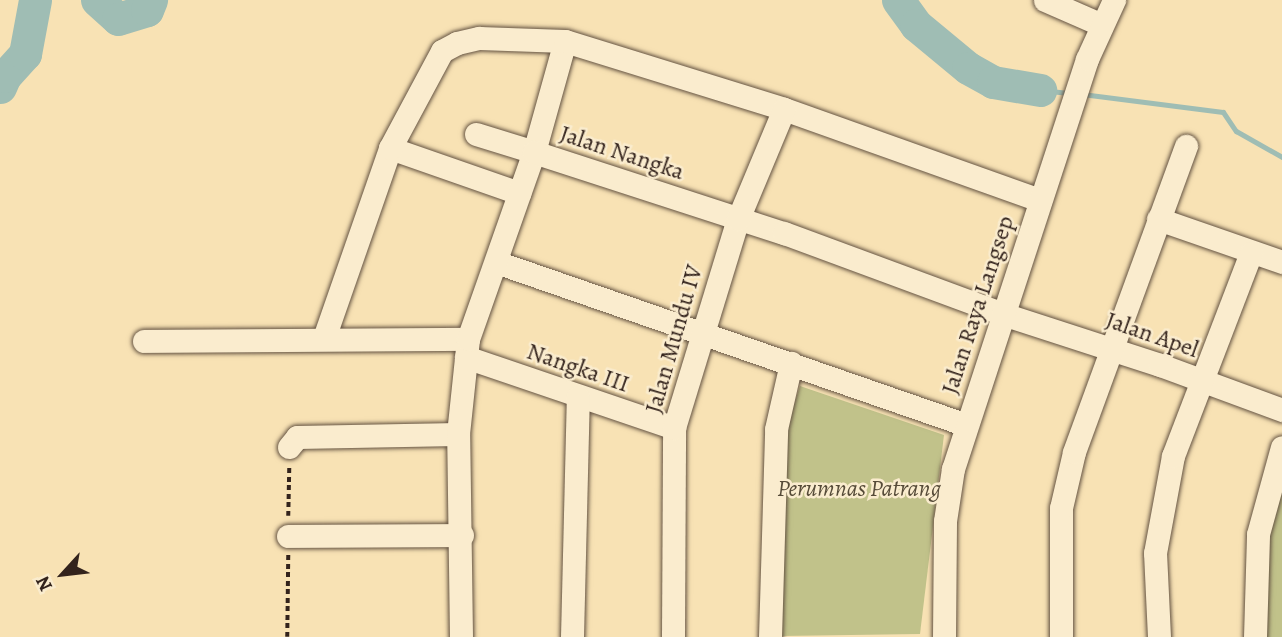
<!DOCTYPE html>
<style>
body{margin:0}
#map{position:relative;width:1282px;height:637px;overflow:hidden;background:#f8e2b4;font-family:Alegreya,serif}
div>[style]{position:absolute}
.green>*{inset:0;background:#c1c28a}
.stream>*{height:5px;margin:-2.5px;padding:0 2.5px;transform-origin:2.5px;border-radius:2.5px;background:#9fbdb4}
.river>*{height:33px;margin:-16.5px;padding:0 16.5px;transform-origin:16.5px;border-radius:16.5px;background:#9fbdb4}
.path>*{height:3.5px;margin-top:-1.75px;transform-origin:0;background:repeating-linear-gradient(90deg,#33231c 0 5px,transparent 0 8.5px)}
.roads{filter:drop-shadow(0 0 2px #645342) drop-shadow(0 0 2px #645342)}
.minor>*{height:23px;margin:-11.5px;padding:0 11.5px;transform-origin:11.5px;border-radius:11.5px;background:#faecce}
span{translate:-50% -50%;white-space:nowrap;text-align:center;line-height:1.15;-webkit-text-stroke:5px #faecce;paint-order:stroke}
.street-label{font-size:24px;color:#33231c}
.park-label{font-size:24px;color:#564b38;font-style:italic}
.north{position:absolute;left:28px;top:539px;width:70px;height:70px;-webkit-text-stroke:5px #faecce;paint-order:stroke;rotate:243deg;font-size:19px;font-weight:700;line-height:28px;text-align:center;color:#33231c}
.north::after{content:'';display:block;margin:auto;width:24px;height:32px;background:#33231c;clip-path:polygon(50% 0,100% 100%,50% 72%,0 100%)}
</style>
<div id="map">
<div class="green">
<i style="clip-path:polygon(800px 386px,944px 435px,920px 634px,781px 636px,780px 447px)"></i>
<i style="clip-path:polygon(1282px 450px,1282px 637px,1255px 637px,1261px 532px)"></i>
</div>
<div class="stream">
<i style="left:1040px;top:90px;width:29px;rotate:6deg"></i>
<i style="left:1082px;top:94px;width:142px;rotate:7.3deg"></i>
<i style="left:1223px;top:112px;width:23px;rotate:56deg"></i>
<i style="left:1236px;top:131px;width:53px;rotate:29.5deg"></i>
</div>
<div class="river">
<i style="left:97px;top:0;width:28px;rotate:42deg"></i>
<i style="left:118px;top:19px;width:30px;rotate:-17deg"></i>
<i style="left:147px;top:10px;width:11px;rotate:-68deg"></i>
<i style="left:898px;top:0;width:31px;rotate:54deg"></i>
<i style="left:916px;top:25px;width:67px;rotate:39.6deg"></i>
<i style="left:968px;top:68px;width:29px;rotate:29deg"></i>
<i style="left:993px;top:82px;width:48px;rotate:9.7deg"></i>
<i style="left:0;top:87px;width:12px;rotate:-66deg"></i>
<i style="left:5px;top:76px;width:30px;rotate:-48deg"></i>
<i style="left:25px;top:54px;width:55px;rotate:-79.5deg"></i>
</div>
<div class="path">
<i style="left:288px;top:516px;width:48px;rotate:-88.8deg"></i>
<i style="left:287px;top:637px;width:82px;rotate:-89.3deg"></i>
</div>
<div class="roads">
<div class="minor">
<i style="left:1045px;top:0;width:62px;rotate:23.7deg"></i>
<i style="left:476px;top:134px;width:61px;rotate:17.2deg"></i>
<i style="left:534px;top:152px;width:115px;rotate:-74.4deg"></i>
<i style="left:390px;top:148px;width:137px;rotate:19.2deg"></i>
<i style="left:1158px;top:219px;width:131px;rotate:19.1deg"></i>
<i style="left:496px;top:262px;width:497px;rotate:19.1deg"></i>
<i style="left:324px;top:338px;width:201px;rotate:-70.8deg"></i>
<i style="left:390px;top:148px;width:110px;rotate:-61.8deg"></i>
<i style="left:442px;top:51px;width:17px;rotate:-28deg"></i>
<i style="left:457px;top:43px;width:23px;rotate:-13deg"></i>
<i style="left:479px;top:38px;width:86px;rotate:2deg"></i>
<i style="left:565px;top:41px;width:229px;rotate:17.2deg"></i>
<i style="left:784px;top:109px;width:272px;rotate:19.6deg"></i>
<i style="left:144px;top:341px;width:324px;rotate:-0.4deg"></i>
<i style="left:466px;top:357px;width:220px;rotate:18.8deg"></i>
<i style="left:289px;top:447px;width:13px;rotate:-51deg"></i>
<i style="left:297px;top:437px;width:161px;rotate:-1.1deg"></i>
<i style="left:288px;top:536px;width:174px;rotate:-0.3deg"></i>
<i style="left:461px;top:637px;width:203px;rotate:-90.8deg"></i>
<i style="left:458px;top:434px;width:96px;rotate:-84deg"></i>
<i style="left:468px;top:339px;width:198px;rotate:-70.6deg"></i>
<i style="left:534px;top:152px;width:263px;rotate:18deg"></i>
<i style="left:784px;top:233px;width:233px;rotate:20.3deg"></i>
<i style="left:1003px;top:314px;width:165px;rotate:18deg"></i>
<i style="left:1160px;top:365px;width:130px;rotate:20.2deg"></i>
<i style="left:572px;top:637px;width:240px;rotate:-88.6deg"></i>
<i style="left:673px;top:637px;width:209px;rotate:-89.7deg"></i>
<i style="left:674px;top:428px;width:219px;rotate:-73deg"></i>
<i style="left:738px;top:219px;width:119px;rotate:-67.3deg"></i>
<i style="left:770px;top:637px;width:208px;rotate:-88.3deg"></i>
<i style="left:776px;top:429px;width:68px;rotate:-77.2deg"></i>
<i style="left:944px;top:637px;width:116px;rotate:-89.5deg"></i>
<i style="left:945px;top:521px;width:53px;rotate:-81.3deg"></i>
<i style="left:953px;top:469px;width:431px;rotate:-71.9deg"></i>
<i style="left:1087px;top:59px;width:65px;rotate:-65.4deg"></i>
<i style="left:1061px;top:637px;width:129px;rotate:-90deg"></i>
<i style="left:1061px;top:508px;width:57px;rotate:-76.9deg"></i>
<i style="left:1074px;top:452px;width:326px;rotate:-69.9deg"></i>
<i style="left:1159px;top:637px;width:84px;rotate:-92.7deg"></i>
<i style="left:1155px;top:553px;width:99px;rotate:-79.5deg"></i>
<i style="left:1173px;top:456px;width:217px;rotate:-69deg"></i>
<i style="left:1255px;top:637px;width:103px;rotate:-88.3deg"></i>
<i style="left:1258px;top:534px;width:90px;rotate:-74.6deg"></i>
</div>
</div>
<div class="street-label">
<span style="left:622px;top:153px;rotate:18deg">Jalan Nangka</span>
<span style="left:978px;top:305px;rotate:-72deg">Jalan Raya Langsep</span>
<span style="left:1152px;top:335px;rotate:19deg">Jalan Apel</span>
<span style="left:674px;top:339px;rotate:-74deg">Jalan Mundu IV</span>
<span style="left:578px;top:368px;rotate:19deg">Nangka III</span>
</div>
<div class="park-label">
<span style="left:859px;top:489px">Perumnas Patrang</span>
</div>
<div class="north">N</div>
</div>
